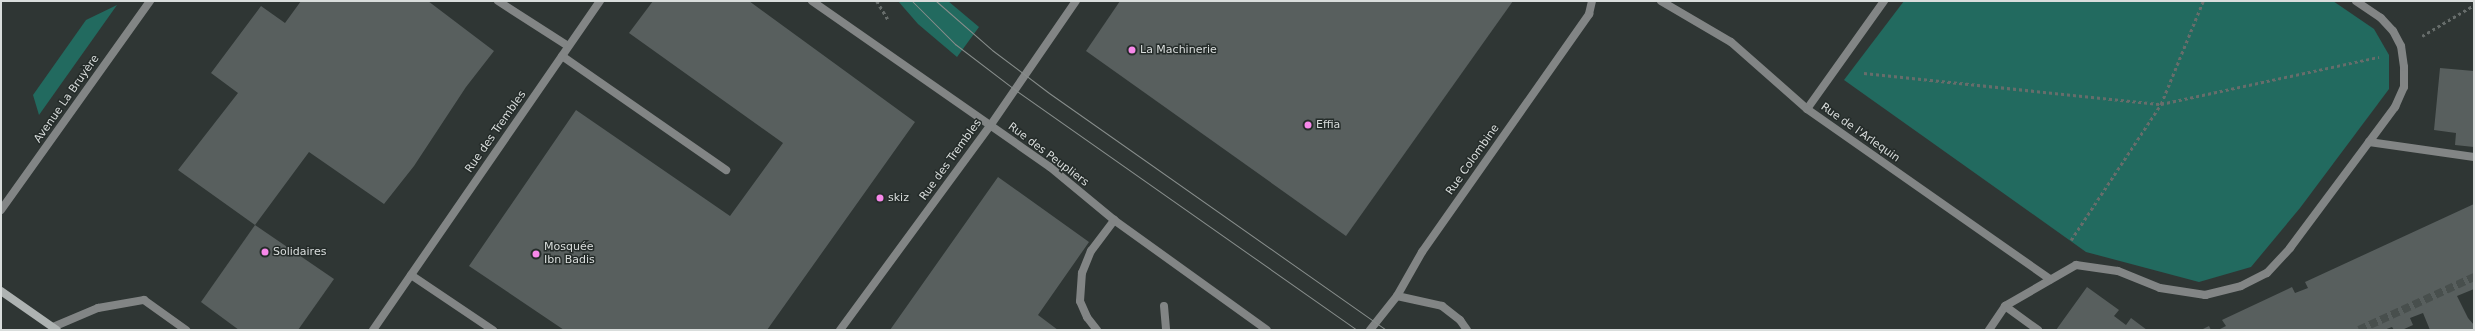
<!DOCTYPE html>
<meta charset="utf-8">
<style>
body{margin:0}
#map{position:relative;width:2475px;height:331px;overflow:hidden;background:#2f3634;font-family:"DejaVu Sans",sans-serif}
div>[style]{position:absolute}
.green>*{inset:0;background:#226a5f}
.building>*{inset:0;background:#585f5e}
.pedestrian-tunnel>*{height:8px;margin-top:-4px;transform-origin:0;background:repeating-linear-gradient(90deg,#484f4d 0 8px,transparent 0 12px)}
.path>*{height:2.5px;margin-top:-1.25px;transform-origin:0;background:repeating-linear-gradient(90deg,#676d6b 0 3px,transparent 0 6px)}
.service>*{height:8px;margin:-4px;padding:0 4px;transform-origin:4px;border-radius:4px;background:#828585}
.pedestrian>*{height:8px;margin:-4px;padding:0 4px;transform-origin:4px;border-radius:4px;background:#828585}
.minor>*{height:8px;margin:-4px;padding:0 4px;transform-origin:4px;border-radius:4px;background:#828585}
.secondary>*{height:8px;margin:-4px;padding:0 4px;transform-origin:4px;border-radius:4px;background:#aeb3b2}
.tram>*{height:1px;margin:-0.5px;padding:0 0.5px;transform-origin:0.5px;border-radius:0.5px;background:#878d8b}
.dots>*{width:11px;height:11px;translate:-50% -50%;box-sizing:border-box;border:2px solid #252c2a;border-radius:50%}
span{translate:-50% -50%;white-space:nowrap;text-align:center;line-height:1.15;-webkit-text-stroke:3px #252c2a;paint-order:stroke}
.poi-label{font-size:11px;color:#d9dddc}
.left{translate:0 -50%;text-align:left}
.street-label{font-size:11px;color:#d9dddc}
.frame{position:absolute;inset:0;border:2px solid #d9dddc;pointer-events:none}
</style>
<div id="map">
<div class="green">
<i style="clip-path:polygon(898px 1px,948px 1px,979px 27px,957px 57px,918px 24px)"></i>
<i style="clip-path:polygon(1904px 1px,2333px 1px,2374px 29px,2389px 55px,2389px 89px,2300px 208px,2251px 267px,2199px 282px,2086px 252px,1844px 80px)"></i>
<i style="clip-path:polygon(117px 5px,39px 115px,33px 95px,86px 20px)"></i>
</div>
<div class="building">
<i style="clip-path:polygon(301px 1px,428px 1px,494px 51px,466px 87px,414px 166px,384px 204px,309px 152px,255px 225px,178px 170px,238px 93px,211px 73px,261px 6px,285px 23px)"></i>
<i style="clip-path:polygon(653px 1px,749px 1px,915px 122px,767px 330px,564px 330px,469px 266px,576px 110px,730px 216px,783px 143px,629px 33px)"></i>
<i style="clip-path:polygon(1120px 1px,1513px 1px,1346px 236px,1086px 51px)"></i>
<i style="clip-path:polygon(2440px 68px,2474px 71px,2474px 147px,2455px 145px,2456px 133px,2434px 130px)"></i>
<i style="clip-path:polygon(998px 177px,1089px 242px,1038px 315px,1058px 330px,890px 330px)"></i>
<i style="clip-path:polygon(2474px 204px,2474px 289px,2457px 296px,2468px 318px,2474px 325px,2474px 330px,2430px 330px,2423px 313px,2410px 318px,2413px 325px,2402px 330px,2394px 330px,2392px 327px,2384px 330px,2218px 330px,2226px 326px,2222px 320px,2224px 319px,2290px 288px,2292px 287px,2295px 293px,2308px 288px,2305px 282px)"></i>
<i style="clip-path:polygon(255px 225px,334px 279px,298px 330px,239px 330px,201px 302px)"></i>
<i style="clip-path:polygon(2087px 287px,2119px 310px,2114px 316px,2126px 325px,2131px 318px,2147px 330px,2056px 330px)"></i>
<i style="clip-path:polygon(2209px 326px,2211px 330px,2201px 330px)"></i>
</div>
<div class="pedestrian-tunnel">
<i style="left:2359px;top:330px;width:127px;rotate:-24.7deg"></i>
</div>
<div class="path">
<i style="left:877px;top:1px;width:21px;rotate:59deg"></i>
<i style="left:2422px;top:36px;width:61px;rotate:-30.8deg"></i>
<i style="left:1864px;top:73px;width:299px;rotate:6deg"></i>
<i style="left:2161px;top:104px;width:223px;rotate:-12.2deg"></i>
<i style="left:2071px;top:240px;width:163px;rotate:-56.5deg"></i>
<i style="left:2161px;top:104px;width:111px;rotate:-67.8deg"></i>
</div>
<div class="service">
<i style="left:498px;top:1px;width:83px;rotate:32.7deg"></i>
<i style="left:562px;top:56px;width:200px;rotate:34.8deg"></i>
<i style="left:1807px;top:109px;width:133px;rotate:-54.5deg"></i>
<i style="left:2369px;top:142px;width:106px;rotate:8.1deg"></i>
<i style="left:1164px;top:306px;width:24px;rotate:85deg"></i>
<i style="left:1097px;top:330px;width:16px;rotate:-128deg"></i>
<i style="left:1087px;top:317px;width:17px;rotate:-114deg"></i>
<i style="left:1080px;top:301px;width:28px;rotate:-86deg"></i>
<i style="left:1082px;top:273px;width:24px;rotate:-68deg"></i>
<i style="left:1091px;top:251px;width:39px;rotate:-53deg"></i>
<i style="left:1989px;top:330px;width:29px;rotate:-56deg"></i>
<i style="left:2005px;top:306px;width:82px;rotate:-30deg"></i>
<i style="left:2076px;top:265px;width:42px;rotate:8.1deg"></i>
<i style="left:2118px;top:271px;width:45px;rotate:22deg"></i>
<i style="left:2160px;top:288px;width:46px;rotate:8.8deg"></i>
<i style="left:2205px;top:295px;width:37px;rotate:-14deg"></i>
<i style="left:2241px;top:286px;width:29px;rotate:-27deg"></i>
<i style="left:2267px;top:273px;width:34px;rotate:-47deg"></i>
<i style="left:2290px;top:248px;width:132px;rotate:-53.3deg"></i>
<i style="left:2369px;top:142px;width:44px;rotate:-53.4deg"></i>
<i style="left:2395px;top:107px;width:22px;rotate:-66deg"></i>
<i style="left:2404px;top:87px;width:20px;rotate:-90deg"></i>
<i style="left:2404px;top:67px;width:21px;rotate:-98deg"></i>
<i style="left:2401px;top:46px;width:17px;rotate:-118deg"></i>
<i style="left:2393px;top:31px;width:18px;rotate:-133deg"></i>
<i style="left:2381px;top:18px;width:30px;rotate:-146deg"></i>
</div>
<div class="pedestrian">
<i style="left:2005px;top:306px;width:41px;rotate:36deg"></i>
</div>
<div class="minor">
<i style="left:812px;top:1px;width:290px;rotate:34.9deg"></i>
<i style="left:1050px;top:167px;width:83px;rotate:39.6deg"></i>
<i style="left:1114px;top:220px;width:188px;rotate:35.7deg"></i>
<i style="left:1661px;top:1px;width:81px;rotate:30.4deg"></i>
<i style="left:1731px;top:42px;width:101px;rotate:41.4deg"></i>
<i style="left:1807px;top:109px;width:297px;rotate:35deg"></i>
<i style="left:1px;top:210px;width:257px;rotate:-54.5deg"></i>
<i style="left:411px;top:275px;width:99px;rotate:33.9deg"></i>
<i style="left:1397px;top:296px;width:46px;rotate:12.5deg"></i>
<i style="left:1442px;top:306px;width:23px;rotate:38deg"></i>
<i style="left:1460px;top:320px;width:12px;rotate:55deg"></i>
<i style="left:53px;top:327px;width:49px;rotate:-22.9deg"></i>
<i style="left:98px;top:308px;width:47px;rotate:-9.9deg"></i>
<i style="left:144px;top:300px;width:52px;rotate:35.5deg"></i>
<i style="left:373px;top:330px;width:400px;rotate:-55.4deg"></i>
<i style="left:840px;top:330px;width:253px;rotate:-53.7deg"></i>
<i style="left:990px;top:126px;width:152px;rotate:-55.5deg"></i>
<i style="left:1370px;top:330px;width:43px;rotate:-51.5deg"></i>
<i style="left:1397px;top:296px;width:51px;rotate:-60.4deg"></i>
<i style="left:1422px;top:252px;width:291px;rotate:-54.9deg"></i>
<i style="left:1589px;top:14px;width:13px;rotate:-77deg"></i>
</div>
<div class="secondary">
<i style="left:1px;top:291px;width:68px;rotate:34.9deg"></i>
</div>
<div class="tram">
<i style="left:912px;top:1px;width:61px;rotate:45deg"></i>
<i style="left:955px;top:44px;width:74px;rotate:37.3deg"></i>
<i style="left:1014px;top:89px;width:419px;rotate:35.1deg"></i>
<i style="left:936px;top:1px;width:74px;rotate:41.2deg"></i>
<i style="left:992px;top:50px;width:71px;rotate:37deg"></i>
<i style="left:1049px;top:93px;width:412px;rotate:35.1deg"></i>
</div>
<div class="dots">
<i style="left:1132px;top:50px;background:#f888ea"></i>
<i style="left:1308px;top:125px;background:#f888ea"></i>
<i style="left:880px;top:198px;background:#f888ea"></i>
<i style="left:265px;top:252px;background:#f888ea"></i>
<i style="left:536px;top:254px;background:#f888ea"></i>
</div>
<div class="poi-label">
<span class="left" style="left:1140px;top:50px">La Machinerie</span>
<span class="left" style="left:1316px;top:125px">Effia</span>
<span class="left" style="left:888px;top:198px">skiz</span>
<span class="left" style="left:544px;top:254px">Mosquée<br>Ibn Badis</span>
<span class="left" style="left:273px;top:252px">Solidaires</span>
</div>
<div class="street-label">
<span style="left:67px;top:99px;rotate:-55deg">Avenue La Bruyère</span>
<span style="left:496px;top:132px;rotate:-55deg">Rue des Trembles</span>
<span style="left:1860px;top:133px;rotate:35deg">Rue de l'Arlequin</span>
<span style="left:1048px;top:155px;rotate:37deg">Rue des Peupliers</span>
<span style="left:951px;top:160px;rotate:-54deg">Rue des Trembles</span>
<span style="left:1473px;top:160px;rotate:-55deg">Rue Colombine</span>
</div>
<div class="frame"></div>
</div>
